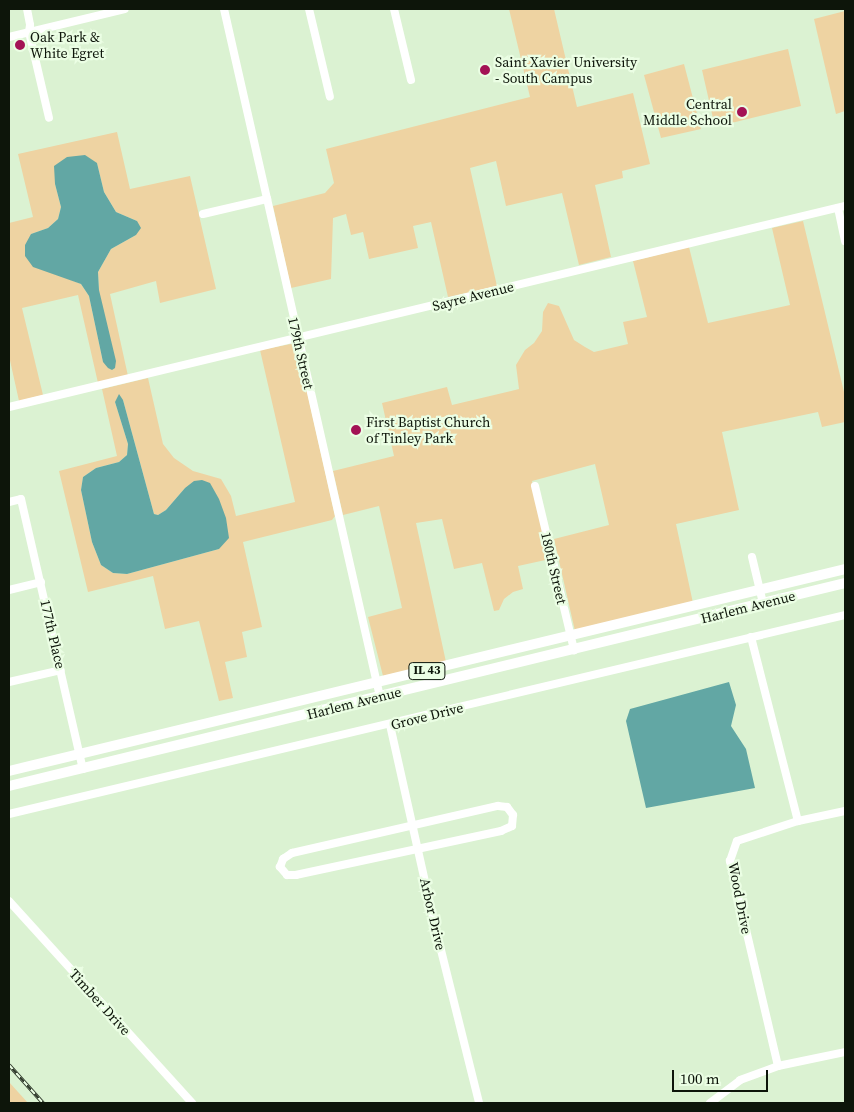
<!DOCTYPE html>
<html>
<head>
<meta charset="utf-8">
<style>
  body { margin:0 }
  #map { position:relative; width:854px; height:1112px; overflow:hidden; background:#dbf2d2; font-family:"Source Serif 4",serif }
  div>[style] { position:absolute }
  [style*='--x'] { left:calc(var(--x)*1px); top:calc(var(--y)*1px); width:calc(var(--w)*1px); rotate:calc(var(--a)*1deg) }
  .green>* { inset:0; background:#eed3a2 }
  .water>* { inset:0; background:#62a7a4 }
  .minor>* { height:8px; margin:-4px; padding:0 4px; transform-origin:4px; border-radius:4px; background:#fff }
  .major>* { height:10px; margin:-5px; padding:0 5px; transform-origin:5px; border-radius:5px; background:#fff }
  .rail>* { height:4px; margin-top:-2px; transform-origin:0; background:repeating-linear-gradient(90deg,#ebfee4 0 5.5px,#323c2e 0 11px); box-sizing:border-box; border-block:1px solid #323c2e }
  .dots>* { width:14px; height:14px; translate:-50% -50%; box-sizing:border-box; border:2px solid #ebfee4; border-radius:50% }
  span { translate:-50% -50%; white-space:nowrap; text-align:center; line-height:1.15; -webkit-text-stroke:4.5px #ebfee4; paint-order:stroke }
  .shield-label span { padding:1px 4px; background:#ebfee4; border:1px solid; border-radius:4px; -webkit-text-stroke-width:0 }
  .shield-label { font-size:12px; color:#0d150a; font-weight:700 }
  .poi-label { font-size:14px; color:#0d150a }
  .left { translate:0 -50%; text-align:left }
  .right { translate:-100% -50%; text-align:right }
  .street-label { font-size:14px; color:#0d150a }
  .frame { position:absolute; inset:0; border:10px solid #0d150a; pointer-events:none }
  .scale { position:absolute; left:672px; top:1070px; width:96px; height:22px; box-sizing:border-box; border:2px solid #0d150a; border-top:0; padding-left:6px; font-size:15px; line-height:18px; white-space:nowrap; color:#0d150a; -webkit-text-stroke:4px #ebfee4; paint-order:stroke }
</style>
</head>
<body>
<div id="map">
  <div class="green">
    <i style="clip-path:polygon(509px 9px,554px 9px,577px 107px,633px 93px,650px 164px,622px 171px,623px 178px,595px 185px,611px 257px,579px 265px,562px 193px,506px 206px,496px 161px,470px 168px,497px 286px,448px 297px,431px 222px,413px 226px,418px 248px,369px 259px,363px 232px,351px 235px,346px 214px,333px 218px,331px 279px,291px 288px,273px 206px,325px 193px,334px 183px,326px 149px,530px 97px)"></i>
    <i style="clip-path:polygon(845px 11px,845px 111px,836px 114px,814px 19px)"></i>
    <i style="clip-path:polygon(788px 49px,801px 106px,715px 127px,702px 70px)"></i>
    <i style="clip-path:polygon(684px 64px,701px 129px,661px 138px,644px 75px)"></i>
    <i style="clip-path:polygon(evenodd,117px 132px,130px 189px,190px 176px,216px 289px,160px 303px,156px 281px,110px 294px,128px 376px,98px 383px,78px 295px,22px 308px,43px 395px,19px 401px,9px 356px,9px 223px,33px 217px,18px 154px,117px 132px,97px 163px,104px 192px,116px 212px,137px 221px,136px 235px,111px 249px,98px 272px,103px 362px,89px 296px,81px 284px,64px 277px,31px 234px,48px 228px,58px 219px,61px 207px,55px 184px,97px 163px)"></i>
    <i style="clip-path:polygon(803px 221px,845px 396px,845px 422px,822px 427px,818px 412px,722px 432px,739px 510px,676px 524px,693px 603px,575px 631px,554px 539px,609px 525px,595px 464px,532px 481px,550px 559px,518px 566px,523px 589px,513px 592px,504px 599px,499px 610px,494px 611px,482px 563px,454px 569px,442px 519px,416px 523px,446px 662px,383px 676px,368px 617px,402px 608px,379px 506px,343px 515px,333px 471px,394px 456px,382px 403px,447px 387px,452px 405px,519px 389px,516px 365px,525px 350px,534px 343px,542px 331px,543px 312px,548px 303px,559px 306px,574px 340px,585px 347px,594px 352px,628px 344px,623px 322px,647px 317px,633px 261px,689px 247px,708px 323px,790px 305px,772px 228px)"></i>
    <i style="clip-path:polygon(evenodd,296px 343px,335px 516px,332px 520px,243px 542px,262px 627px,242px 632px,247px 657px,225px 662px,233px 698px,219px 701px,199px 621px,165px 629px,153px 576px,88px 592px,59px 471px,117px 456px,102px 389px,148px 378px,163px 444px,174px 458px,193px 471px,221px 479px,231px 496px,236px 516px,295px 502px,260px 350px,296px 343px,123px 400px,154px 514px,158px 515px,166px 510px,185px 488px,219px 549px,127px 574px,113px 573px,101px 565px,92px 542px,81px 490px,83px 477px,96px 468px,119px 462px,127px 455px,128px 444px,115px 402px,123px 400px)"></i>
    <i style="clip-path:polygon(9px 1082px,28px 1103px,9px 1103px)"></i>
  </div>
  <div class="water">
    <i style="clip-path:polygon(85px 155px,97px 163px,104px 192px,116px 212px,137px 221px,141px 228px,136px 235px,111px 249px,98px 272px,99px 290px,116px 361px,115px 368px,112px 370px,108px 368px,103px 362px,89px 296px,81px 284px,33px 267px,25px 256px,25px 245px,31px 234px,48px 228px,58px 219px,61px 207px,55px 184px,54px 166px,67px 157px)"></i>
    <i style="clip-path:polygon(119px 394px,123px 400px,154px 514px,158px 515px,166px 510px,185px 488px,194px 481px,202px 480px,210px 483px,219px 499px,226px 518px,229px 538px,219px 549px,127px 574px,113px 573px,101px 565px,92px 542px,81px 490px,83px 477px,96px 468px,119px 462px,127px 455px,128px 444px,115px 402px)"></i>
    <i style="clip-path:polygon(729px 682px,736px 705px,731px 726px,746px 749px,755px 788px,646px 808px,626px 721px,630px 709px)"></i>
  </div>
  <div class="minor">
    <i style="--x:27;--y:9;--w:16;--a:79"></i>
    <i style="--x:30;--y:25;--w:7;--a:98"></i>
    <i style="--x:29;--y:32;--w:88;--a:76.9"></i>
    <i style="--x:224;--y:9;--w:705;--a:77.22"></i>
    <i style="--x:309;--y:9;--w:90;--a:76.6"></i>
    <i style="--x:394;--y:9;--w:73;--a:76.5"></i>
    <i style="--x:9;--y:37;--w:119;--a:-13.6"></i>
    <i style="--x:838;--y:208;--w:34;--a:78"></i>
    <i style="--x:203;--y:214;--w:66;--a:-13.2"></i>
    <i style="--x:9;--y:407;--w:860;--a:-13.52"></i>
    <i style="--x:535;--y:486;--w:169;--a:76.6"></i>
    <i style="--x:9;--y:502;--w:12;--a:-14"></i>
    <i style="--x:21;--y:499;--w:277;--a:77.1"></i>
    <i style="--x:752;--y:557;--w:47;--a:76.6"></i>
    <i style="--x:9;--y:590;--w:33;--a:-14"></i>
    <i style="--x:751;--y:637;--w:190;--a:75.7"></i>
    <i style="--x:9;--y:682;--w:53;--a:-13"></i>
    <i style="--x:390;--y:725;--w:206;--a:77.4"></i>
    <i style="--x:435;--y:926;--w:182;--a:76"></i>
    <i style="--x:498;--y:806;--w:9;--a:6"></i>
    <i style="--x:507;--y:807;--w:10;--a:53"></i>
    <i style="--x:513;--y:815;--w:11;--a:95"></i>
    <i style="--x:512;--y:826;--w:12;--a:156"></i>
    <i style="--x:501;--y:831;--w:210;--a:167.9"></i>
    <i style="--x:296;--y:875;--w:9;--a:180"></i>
    <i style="--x:287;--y:875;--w:11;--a:-131"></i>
    <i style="--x:280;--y:867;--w:9;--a:-69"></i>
    <i style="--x:283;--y:859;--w:11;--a:-34"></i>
    <i style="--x:292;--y:853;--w:211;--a:-12.9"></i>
    <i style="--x:9;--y:814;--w:859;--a:-13.39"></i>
    <i style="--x:9;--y:901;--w:273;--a:47.8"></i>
    <i style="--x:778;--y:1066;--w:211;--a:-103.2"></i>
    <i style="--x:730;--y:861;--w:21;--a:-71"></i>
    <i style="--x:737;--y:841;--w:64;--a:-18.2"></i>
    <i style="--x:798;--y:821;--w:48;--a:-12"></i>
    <i style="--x:710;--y:1103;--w:38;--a:-37"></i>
    <i style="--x:740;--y:1080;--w:40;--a:-20.2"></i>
    <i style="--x:778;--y:1066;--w:68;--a:-11.8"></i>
  </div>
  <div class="major">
    <i style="--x:9;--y:771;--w:860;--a:-13.58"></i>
    <i style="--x:9;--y:786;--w:860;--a:-13.65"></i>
  </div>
  <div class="rail">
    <i style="--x:9;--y:1065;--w:51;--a:48.2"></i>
  </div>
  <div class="dots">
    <i style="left:20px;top:45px;background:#a31255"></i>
    <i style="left:485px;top:70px;background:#a31255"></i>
    <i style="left:742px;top:112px;background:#a31255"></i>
    <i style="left:356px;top:430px;background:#a31255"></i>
  </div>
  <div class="shield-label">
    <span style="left:427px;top:671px">IL 43</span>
  </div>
  <div class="poi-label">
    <span class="left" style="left:30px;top:45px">Oak Park &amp;<br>White Egret</span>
    <span class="left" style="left:495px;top:70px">Saint Xavier University<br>- South Campus</span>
    <span class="right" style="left:732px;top:112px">Central<br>Middle School</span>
    <span class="left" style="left:366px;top:430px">First Baptist Church<br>of Tinley Park</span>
  </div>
  <div class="street-label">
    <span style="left:473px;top:296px;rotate:-14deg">Sayre Avenue</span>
    <span style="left:301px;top:353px;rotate:77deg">179th Street</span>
    <span style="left:554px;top:568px;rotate:77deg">180th Street</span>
    <span style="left:748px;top:607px;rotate:-14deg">Harlem Avenue</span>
    <span style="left:53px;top:634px;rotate:77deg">177th Place</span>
    <span style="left:354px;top:703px;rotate:-14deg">Harlem Avenue</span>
    <span style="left:427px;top:716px;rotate:-14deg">Grove Drive</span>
    <span style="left:740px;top:898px;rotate:79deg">Wood Drive</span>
    <span style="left:433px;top:914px;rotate:77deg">Arbor Drive</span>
    <span style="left:100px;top:1002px;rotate:48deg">Timber Drive</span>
  </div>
  <div class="frame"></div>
  <div class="scale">100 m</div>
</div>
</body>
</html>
